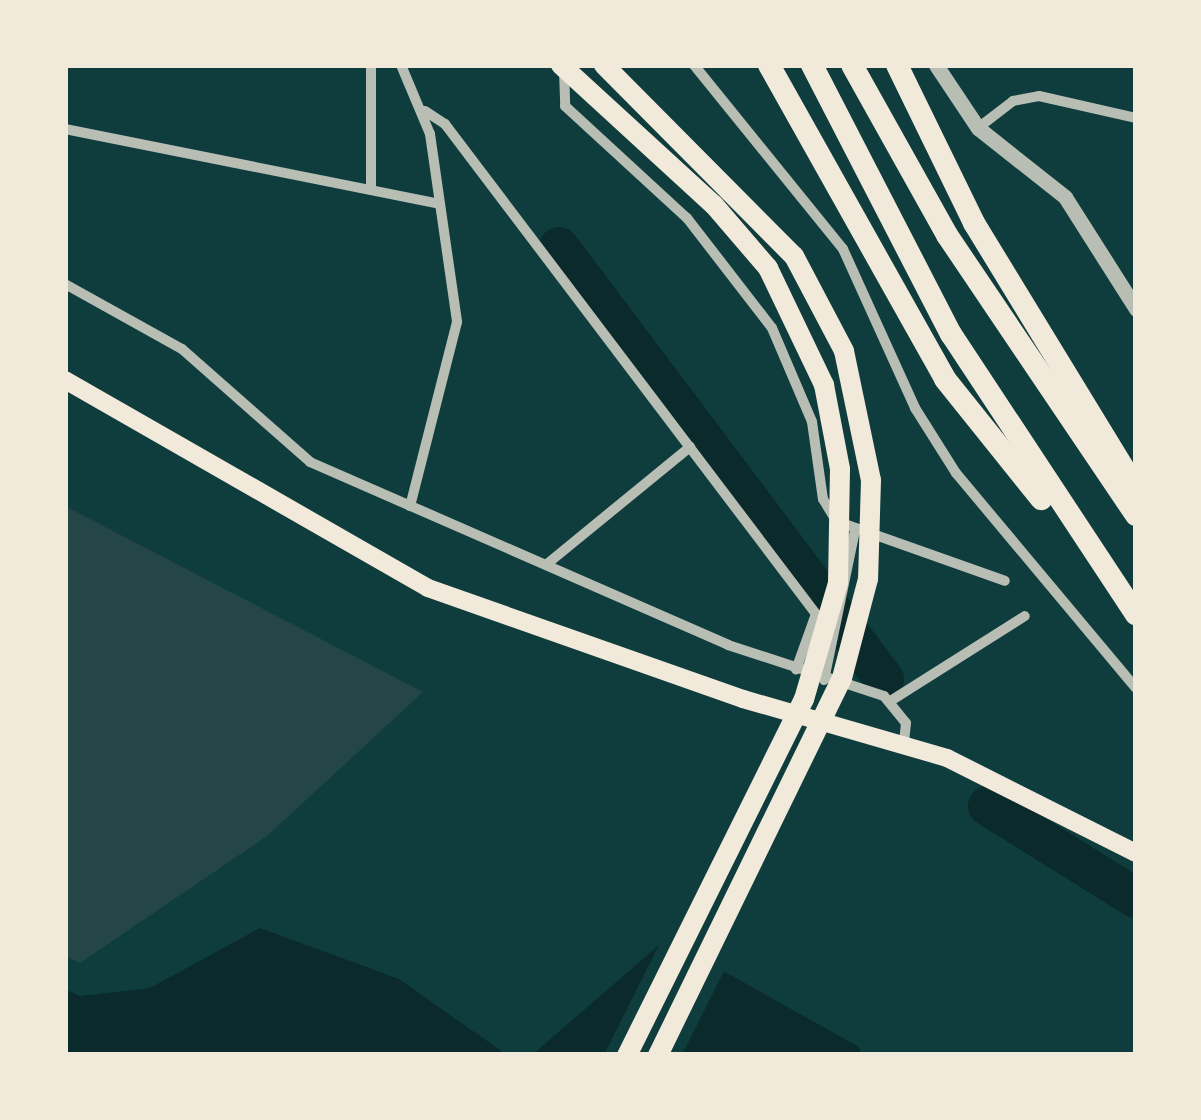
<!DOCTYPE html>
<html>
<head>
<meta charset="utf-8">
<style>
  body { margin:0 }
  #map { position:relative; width:1201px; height:1120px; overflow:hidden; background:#0f3d3e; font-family:"Varela Round",sans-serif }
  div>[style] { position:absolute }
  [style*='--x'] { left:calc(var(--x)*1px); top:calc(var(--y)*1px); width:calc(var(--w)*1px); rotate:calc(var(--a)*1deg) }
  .green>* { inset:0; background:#244646 }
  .water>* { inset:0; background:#0a2a2b }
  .pier>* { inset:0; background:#0f3d3e }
  .river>* { height:40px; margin:-20px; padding:0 20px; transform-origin:20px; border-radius:20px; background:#0a2a2b }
  .minor>* { height:10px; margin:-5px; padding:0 5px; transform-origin:5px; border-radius:5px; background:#b8beb3 }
  .tertiary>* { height:15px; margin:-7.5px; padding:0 7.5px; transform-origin:7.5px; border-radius:7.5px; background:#b8beb3 }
  .secondary>* { height:18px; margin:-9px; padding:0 9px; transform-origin:9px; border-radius:9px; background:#f1e9da }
  .primary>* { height:20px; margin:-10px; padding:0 10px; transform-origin:10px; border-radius:10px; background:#f1e9da }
  .trunk>* { height:22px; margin:-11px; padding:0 11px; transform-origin:11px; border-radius:11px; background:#f1e9da }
  span { translate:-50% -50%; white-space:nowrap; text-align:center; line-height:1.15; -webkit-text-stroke:9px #f1e9da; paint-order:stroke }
  .frame { position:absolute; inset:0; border:68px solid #f1e9da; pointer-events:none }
</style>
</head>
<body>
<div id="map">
  <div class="green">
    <i style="clip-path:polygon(65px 506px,423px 692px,267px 836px,80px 963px,65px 956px)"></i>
  </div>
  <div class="water">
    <i style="clip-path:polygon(260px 928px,399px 979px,507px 1055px,65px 1055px,65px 989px,80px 996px,150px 988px)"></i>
    <i style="clip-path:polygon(666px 939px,859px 1047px,861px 1055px,532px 1055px)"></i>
  </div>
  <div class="pier">
    <i style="clip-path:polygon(664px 935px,726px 967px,682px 1055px,604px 1055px)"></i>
  </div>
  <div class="river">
    <i style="--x:559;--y:247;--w:541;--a:53.05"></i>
    <i style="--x:988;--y:806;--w:174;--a:31.9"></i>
  </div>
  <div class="minor">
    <i style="--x:401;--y:65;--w:75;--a:67.2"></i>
    <i style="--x:430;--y:134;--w:190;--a:81.8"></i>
    <i style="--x:457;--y:322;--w:190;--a:104.3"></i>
    <i style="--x:694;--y:65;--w:237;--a:51"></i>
    <i style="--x:843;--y:249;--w:175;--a:65.6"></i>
    <i style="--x:915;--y:408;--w:77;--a:57.8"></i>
    <i style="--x:956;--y:473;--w:280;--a:50.1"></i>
    <i style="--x:564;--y:70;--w:36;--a:88"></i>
    <i style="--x:565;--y:106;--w:166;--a:42.6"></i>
    <i style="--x:687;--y:218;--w:139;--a:52.3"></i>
    <i style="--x:772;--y:328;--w:102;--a:66.9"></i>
    <i style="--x:812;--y:422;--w:78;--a:81.9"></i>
    <i style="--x:823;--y:499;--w:26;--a:59"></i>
    <i style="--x:836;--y:521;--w:179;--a:19.5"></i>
    <i style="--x:425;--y:111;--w:24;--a:33"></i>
    <i style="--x:445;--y:124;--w:615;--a:52.87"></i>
    <i style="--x:816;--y:614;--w:59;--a:109.7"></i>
    <i style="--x:978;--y:128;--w:44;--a:-37.6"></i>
    <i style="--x:1013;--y:101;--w:26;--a:-11"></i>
    <i style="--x:1039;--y:96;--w:99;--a:12.8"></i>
    <i style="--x:65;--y:129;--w:382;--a:11.3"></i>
    <i style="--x:371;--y:189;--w:124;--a:-90"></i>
    <i style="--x:65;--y:284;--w:134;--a:29.1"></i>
    <i style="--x:182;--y:349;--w:171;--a:41.4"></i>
    <i style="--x:310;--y:462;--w:456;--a:23.6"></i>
    <i style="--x:728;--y:645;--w:164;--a:18.1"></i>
    <i style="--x:884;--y:696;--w:35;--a:51"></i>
    <i style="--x:906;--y:723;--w:20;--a:96"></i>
    <i style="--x:547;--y:564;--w:185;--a:-39.3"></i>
    <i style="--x:824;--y:680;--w:153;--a:-78.3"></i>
    <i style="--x:892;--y:700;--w:157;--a:-32.3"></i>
  </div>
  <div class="tertiary">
    <i style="--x:936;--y:65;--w:76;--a:56.3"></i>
    <i style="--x:978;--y:128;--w:111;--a:38.4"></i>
    <i style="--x:1065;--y:197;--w:133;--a:57.6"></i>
  </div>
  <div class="secondary">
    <i style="--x:65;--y:380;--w:418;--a:29.8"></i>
    <i style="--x:428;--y:588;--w:334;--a:19.4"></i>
    <i style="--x:743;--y:699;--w:212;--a:16.1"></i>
    <i style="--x:947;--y:758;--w:212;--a:26.7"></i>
  </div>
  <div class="primary">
    <i style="--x:561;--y:65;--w:207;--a:42.5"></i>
    <i style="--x:714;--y:205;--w:83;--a:49.4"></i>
    <i style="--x:768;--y:268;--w:130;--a:64.4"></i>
    <i style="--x:824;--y:385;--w:86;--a:79.2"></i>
    <i style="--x:840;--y:469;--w:114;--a:91"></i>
    <i style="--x:838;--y:583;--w:121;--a:106.3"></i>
    <i style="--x:804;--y:699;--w:398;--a:116.4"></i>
    <i style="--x:604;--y:65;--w:269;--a:45.2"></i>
    <i style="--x:794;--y:256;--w:107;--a:62.2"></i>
    <i style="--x:844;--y:351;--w:132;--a:78.2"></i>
    <i style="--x:871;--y:480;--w:99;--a:91.7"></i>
    <i style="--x:868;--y:579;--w:102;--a:104.7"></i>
    <i style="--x:842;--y:678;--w:420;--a:116"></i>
  </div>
  <div class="trunk">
    <i style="--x:769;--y:65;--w:360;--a:60.7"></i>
    <i style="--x:945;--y:379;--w:154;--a:51.3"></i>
    <i style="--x:812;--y:65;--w:303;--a:62.7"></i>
    <i style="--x:951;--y:334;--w:336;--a:56.6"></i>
    <i style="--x:852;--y:65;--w:195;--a:60.8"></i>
    <i style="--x:947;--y:235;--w:338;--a:56"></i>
    <i style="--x:897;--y:65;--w:176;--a:64"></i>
    <i style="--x:974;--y:223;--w:311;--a:58.6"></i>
  </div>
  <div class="frame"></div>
</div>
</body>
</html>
